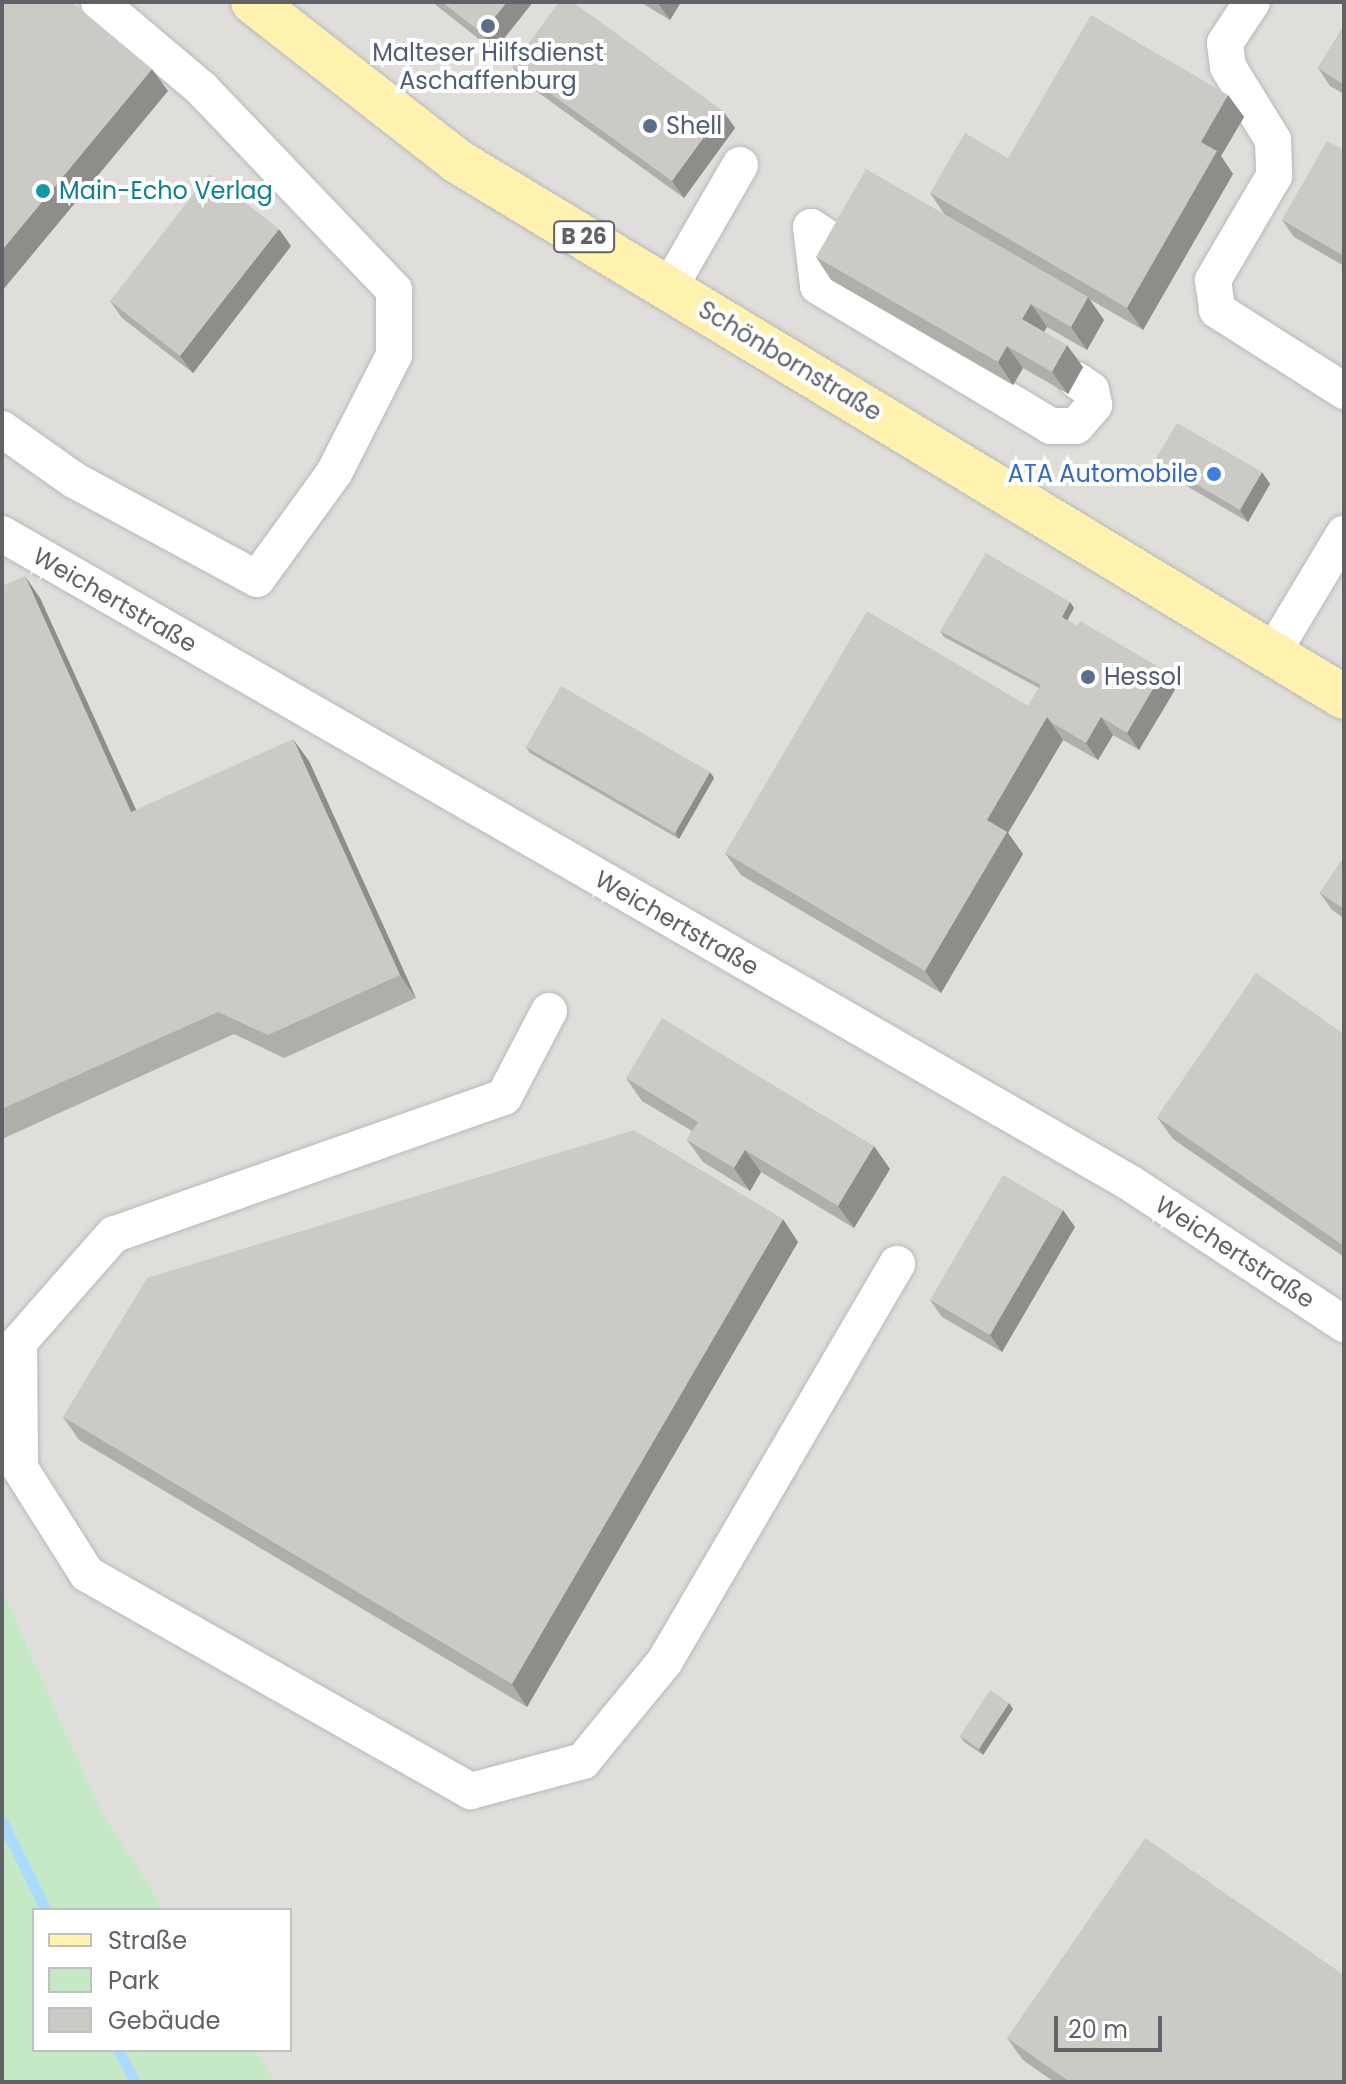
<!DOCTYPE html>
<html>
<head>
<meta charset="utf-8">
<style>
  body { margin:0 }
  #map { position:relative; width:1346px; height:2084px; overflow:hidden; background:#f1efe8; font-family:Poppins,sans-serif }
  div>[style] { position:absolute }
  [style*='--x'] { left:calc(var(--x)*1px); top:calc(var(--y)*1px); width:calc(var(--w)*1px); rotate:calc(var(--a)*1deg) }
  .industrial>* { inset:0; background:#e0deda }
  .green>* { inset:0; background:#c5e8c5 }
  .stream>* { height:11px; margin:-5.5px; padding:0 5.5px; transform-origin:5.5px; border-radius:5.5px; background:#aadaff }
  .roads { filter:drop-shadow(0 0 2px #b5b8bc) drop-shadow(0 0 2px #b5b8bc) }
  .minor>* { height:36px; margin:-18px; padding:0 18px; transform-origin:18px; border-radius:18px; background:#fff }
  .major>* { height:44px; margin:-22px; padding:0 22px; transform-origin:22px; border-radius:22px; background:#fff2af }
  .wall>* { inset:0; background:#afaea9 }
  .shaded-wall>* { inset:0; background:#8f8d8a }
  .building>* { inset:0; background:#cccac5 }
  .dots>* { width:22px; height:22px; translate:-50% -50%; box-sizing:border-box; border:4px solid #fff; border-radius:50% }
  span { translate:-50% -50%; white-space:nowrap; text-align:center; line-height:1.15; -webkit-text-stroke:8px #fff; paint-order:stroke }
  .shield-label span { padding:2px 6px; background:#fff; border:2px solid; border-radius:6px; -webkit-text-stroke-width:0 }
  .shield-label { font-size:22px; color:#5f6368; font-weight:700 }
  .service-label { font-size:24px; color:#4e5e75 }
  .left { translate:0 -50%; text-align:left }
  .culture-label { font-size:24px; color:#0d838f }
  .street-label { font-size:24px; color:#5f6368 }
  .shop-label { font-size:24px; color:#366cbe }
  .right { translate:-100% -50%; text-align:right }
  .frame { position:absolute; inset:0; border:4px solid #5f6368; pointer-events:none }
  .legend { position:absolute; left:32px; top:1908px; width:260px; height:144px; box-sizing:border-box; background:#fff; border:2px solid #bfc1c3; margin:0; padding:10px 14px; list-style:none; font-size:24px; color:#5f6368 }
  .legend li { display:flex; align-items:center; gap:16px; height:40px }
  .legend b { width:40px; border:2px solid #bfc1c3 }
  .scale { position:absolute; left:1054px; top:2016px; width:108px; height:36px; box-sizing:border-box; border:4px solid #5f6368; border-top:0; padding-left:10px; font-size:24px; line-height:28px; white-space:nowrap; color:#5f6368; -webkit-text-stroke:6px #fff; paint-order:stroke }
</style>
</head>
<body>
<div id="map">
  <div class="industrial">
    <i style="clip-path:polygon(2px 2px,1344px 2px,1344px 2082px,276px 2082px,255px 2050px,290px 2050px,290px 1910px,165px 1910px,101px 1811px,2px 1589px)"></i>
  </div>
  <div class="green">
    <i style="clip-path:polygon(2px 1589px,101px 1811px,165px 1910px,34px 1910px,34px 2050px,255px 2050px,276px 2082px,2px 2082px)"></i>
  </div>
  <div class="stream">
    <i style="--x:2;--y:1821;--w:99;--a:63.7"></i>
    <i style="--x:118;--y:2050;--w:36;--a:62"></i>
  </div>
  <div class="roads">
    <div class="minor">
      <i style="--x:1252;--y:2;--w:49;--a:123.4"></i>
      <i style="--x:1225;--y:43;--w:24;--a:83"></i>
      <i style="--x:1228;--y:67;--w:86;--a:58.3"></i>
      <i style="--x:1273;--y:140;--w:36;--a:88"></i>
      <i style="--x:1274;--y:176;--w:121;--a:120.4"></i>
      <i style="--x:1213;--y:280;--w:30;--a:82"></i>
      <i style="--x:1217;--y:310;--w:151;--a:32.5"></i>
      <i style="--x:848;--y:251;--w:44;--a:-147"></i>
      <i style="--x:811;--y:227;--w:59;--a:83.2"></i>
      <i style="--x:818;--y:286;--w:272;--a:31"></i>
      <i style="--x:1051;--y:426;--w:25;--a:0"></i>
      <i style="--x:1076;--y:426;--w:28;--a:-49"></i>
      <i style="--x:1094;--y:405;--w:15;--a:-101"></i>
      <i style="--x:1091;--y:390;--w:18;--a:-146"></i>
      <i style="--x:669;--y:288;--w:142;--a:-60"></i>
      <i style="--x:2;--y:429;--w:88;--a:35.3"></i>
      <i style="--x:74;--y:480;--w:208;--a:28.4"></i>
      <i style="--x:257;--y:579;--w:131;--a:-54"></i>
      <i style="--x:334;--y:473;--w:132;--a:-63"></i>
      <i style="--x:394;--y:355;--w:65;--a:-90"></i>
      <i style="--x:394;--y:290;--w:278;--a:-133.7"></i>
      <i style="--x:202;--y:89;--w:135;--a:-139.8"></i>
      <i style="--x:2;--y:534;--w:1301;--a:29.91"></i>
      <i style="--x:1130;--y:1183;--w:256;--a:33.4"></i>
      <i style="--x:1273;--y:652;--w:138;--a:-59"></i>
      <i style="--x:549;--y:1011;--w:97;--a:117.6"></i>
      <i style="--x:504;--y:1097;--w:413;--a:160.6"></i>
      <i style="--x:114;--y:1234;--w:144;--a:131.3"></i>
      <i style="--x:19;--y:1342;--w:126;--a:89.5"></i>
      <i style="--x:20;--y:1468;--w:125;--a:57.7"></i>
      <i style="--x:87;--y:1574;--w:441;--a:29.5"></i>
      <i style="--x:471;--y:1791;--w:116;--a:-15"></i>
      <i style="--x:583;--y:1761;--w:129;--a:-50.6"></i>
      <i style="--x:665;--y:1661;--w:460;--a:-59.7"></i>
    </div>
    <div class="major">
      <i style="--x:253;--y:2;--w:259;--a:37.9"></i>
      <i style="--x:457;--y:161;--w:1036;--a:31.14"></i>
    </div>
  </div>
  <div class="wall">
    <i style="clip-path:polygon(432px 2px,533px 2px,494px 51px)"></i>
    <i style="clip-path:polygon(640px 2px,681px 2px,670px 20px)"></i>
    <i style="clip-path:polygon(1344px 26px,1344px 94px,1330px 86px,1318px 68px)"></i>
    <i style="clip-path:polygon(512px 66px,723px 111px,735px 128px,684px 198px,525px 83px)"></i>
    <i style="clip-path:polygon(1228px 95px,1244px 117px,1221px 156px,1233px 174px,1143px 330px,1089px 299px,1104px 320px,1087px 350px,1047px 327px,1044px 332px,1083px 367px,1068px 394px,1023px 368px,1013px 385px,831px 280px,816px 257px,945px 215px,930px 193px,1008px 158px)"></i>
    <i style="clip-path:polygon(1344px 150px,1344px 266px,1294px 237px,1282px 220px)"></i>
    <i style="clip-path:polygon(291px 246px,193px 373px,122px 318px,110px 301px)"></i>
    <i style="clip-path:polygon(1155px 460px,1270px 484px,1248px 522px,1163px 472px)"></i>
    <i style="clip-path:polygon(2px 586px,40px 598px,136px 810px,309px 761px,416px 998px,284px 1058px,234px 1034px,2px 1139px)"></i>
    <i style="clip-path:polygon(1070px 602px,1074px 608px,1067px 620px,1176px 688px,1139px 750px,1113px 735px,1098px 760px,1063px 740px,1008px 833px,1023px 854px,941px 993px,741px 875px,725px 853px,1028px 706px,1039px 688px,944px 637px,940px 631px)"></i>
    <i style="clip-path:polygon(526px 747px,710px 772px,714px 778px,679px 839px,530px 753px)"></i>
    <i style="clip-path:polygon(1344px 857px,1344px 918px,1332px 910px,1320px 893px)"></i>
    <i style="clip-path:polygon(1344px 1034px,1344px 1257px,1173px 1139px,1157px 1117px)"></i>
    <i style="clip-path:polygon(626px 1078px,890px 1169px,854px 1228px,761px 1172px,750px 1191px,703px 1162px,687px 1140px,692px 1131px,642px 1101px)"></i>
    <i style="clip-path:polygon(1075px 1227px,1002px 1352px,942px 1317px,930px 1300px)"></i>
    <i style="clip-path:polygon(798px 1242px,527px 1707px,79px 1440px,63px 1417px)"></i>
    <i style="clip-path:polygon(1013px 1709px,983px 1755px,964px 1742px,960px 1736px)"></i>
    <i style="clip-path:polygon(1007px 2038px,1344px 2082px,1054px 2082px,1023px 2060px)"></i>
  </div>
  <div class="shaded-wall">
    <i style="clip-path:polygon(507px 2px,533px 2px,494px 51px,482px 33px)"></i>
    <i style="clip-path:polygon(658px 2px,681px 2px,670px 20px,658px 3px)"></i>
    <i style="clip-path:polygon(152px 69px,168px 91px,2px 291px,2px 250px)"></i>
    <i style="clip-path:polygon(1228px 95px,1244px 117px,1221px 156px,1233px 174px,1143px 330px,1127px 308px,1201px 142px)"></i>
    <i style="clip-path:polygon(723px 111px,735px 128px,684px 198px,672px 181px)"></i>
    <i style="clip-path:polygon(279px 229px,291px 246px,193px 373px,180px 356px)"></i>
    <i style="clip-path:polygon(1088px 297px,1104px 320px,1087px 350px,1071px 327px)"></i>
    <i style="clip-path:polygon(1031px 304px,1047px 327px,1038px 342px,1022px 319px)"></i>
    <i style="clip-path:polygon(1067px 345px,1083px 367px,1068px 394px,1052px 372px)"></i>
    <i style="clip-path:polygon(1007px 346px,1023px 368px,1013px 385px,998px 362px)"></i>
    <i style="clip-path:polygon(1262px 472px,1270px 484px,1248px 522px,1240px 510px)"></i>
    <i style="clip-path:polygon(25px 576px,40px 598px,147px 834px,131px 812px)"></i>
    <i style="clip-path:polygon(1070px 602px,1074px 608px,1066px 623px,1062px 617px)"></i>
    <i style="clip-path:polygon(1164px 670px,1176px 688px,1139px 750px,1127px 733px)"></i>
    <i style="clip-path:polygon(1047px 717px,1063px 740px,1008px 833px,1023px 854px,941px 993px,925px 971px,987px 820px)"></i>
    <i style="clip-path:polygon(1101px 717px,1113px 735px,1098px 760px,1086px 743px)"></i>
    <i style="clip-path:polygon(293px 739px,309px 761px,416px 998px,400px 975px)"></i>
    <i style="clip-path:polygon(710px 772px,714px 778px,679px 839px,675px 833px)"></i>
    <i style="clip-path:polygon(874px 1146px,890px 1169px,854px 1228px,838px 1206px)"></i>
    <i style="clip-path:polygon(745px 1150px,761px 1172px,750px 1191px,734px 1168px)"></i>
    <i style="clip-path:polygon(1063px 1210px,1075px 1227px,1002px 1352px,990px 1335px)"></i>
    <i style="clip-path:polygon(783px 1219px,798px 1242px,527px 1707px,512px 1684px)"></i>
    <i style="clip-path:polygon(1009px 1703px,1013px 1709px,983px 1755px,979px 1749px)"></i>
  </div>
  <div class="building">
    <i style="clip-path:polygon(2px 2px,72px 2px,152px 69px,2px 250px)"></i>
    <i style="clip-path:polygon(442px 2px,507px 2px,482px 33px)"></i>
    <i style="clip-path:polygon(559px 2px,573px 2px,723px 111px,672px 181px,512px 66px)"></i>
    <i style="clip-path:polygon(1091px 15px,1228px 95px,1201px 142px,1217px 151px,1127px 308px,930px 193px,965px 133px,1008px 158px)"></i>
    <i style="clip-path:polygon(1344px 26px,1344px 85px,1318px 68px)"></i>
    <i style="clip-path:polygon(1327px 141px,1344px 150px,1344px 256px,1282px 220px)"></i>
    <i style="clip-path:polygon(866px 169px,1088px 297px,1071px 327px,1031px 304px,1022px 319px,1067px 345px,1052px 372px,1007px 346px,998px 362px,816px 257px)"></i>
    <i style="clip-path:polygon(209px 174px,279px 229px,180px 356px,110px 301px)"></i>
    <i style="clip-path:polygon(1177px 423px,1262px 472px,1240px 510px,1155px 460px)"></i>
    <i style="clip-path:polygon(986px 553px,1070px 602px,1062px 617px,1077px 626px,1041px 685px,940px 631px)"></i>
    <i style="clip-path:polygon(25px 576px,131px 812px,293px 739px,400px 975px,268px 1035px,218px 1012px,2px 1109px,2px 586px)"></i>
    <i style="clip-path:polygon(867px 611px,1047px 717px,987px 820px,1007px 832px,925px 971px,725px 853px)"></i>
    <i style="clip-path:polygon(1080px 621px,1164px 670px,1127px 733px,1101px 717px,1086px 743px,1051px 722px,1047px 717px,1028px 706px)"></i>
    <i style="clip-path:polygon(561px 686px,710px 772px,675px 833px,526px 747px)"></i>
    <i style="clip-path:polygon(1344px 857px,1344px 909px,1320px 893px)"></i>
    <i style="clip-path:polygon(1256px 973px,1344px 1034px,1344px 1246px,1157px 1117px)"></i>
    <i style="clip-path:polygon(662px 1018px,874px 1146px,838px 1206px,745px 1150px,734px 1168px,687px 1140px,698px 1122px,626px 1078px)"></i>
    <i style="clip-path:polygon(634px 1130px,783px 1219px,512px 1684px,63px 1417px,147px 1278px)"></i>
    <i style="clip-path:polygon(1003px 1175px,1063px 1210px,990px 1335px,930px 1300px)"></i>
    <i style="clip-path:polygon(990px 1690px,1009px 1703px,979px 1749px,960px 1736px)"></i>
    <i style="clip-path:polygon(1145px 1838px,1344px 1975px,1344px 2082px,1070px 2082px,1007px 2038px)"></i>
  </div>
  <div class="dots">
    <i style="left:488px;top:26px;background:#5c6f8a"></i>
    <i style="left:650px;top:126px;background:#5c6f8a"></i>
    <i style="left:43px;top:191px;background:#0f9aa8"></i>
    <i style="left:1214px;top:474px;background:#3f7fe0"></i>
    <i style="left:1088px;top:677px;background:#5c6f8a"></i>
  </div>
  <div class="shield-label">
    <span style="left:584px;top:237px">B 26</span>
  </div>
  <div class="service-label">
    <span style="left:488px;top:67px">Malteser Hilfsdienst<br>Aschaffenburg</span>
    <span class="left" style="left:666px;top:126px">Shell</span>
    <span class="left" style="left:1104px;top:677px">Hessol</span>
  </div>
  <div class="culture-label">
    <span class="left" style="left:59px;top:191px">Main-Echo Verlag</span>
  </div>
  <div class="street-label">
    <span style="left:790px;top:361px;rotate:31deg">Schönbornstraße</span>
    <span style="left:115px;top:600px;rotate:30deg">Weichertstraße</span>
    <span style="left:677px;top:923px;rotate:30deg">Weichertstraße</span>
    <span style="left:1235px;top:1252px;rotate:33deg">Weichertstraße</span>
  </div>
  <div class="shop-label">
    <span class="right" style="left:1198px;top:474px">ATA Automobile</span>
  </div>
  <div class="frame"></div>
  <ul class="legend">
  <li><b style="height:10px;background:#fff2af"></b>Straße</li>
  <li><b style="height:22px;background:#c5e8c5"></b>Park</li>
  <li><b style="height:22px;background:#cccac5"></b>Gebäude</li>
  </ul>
  <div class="scale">20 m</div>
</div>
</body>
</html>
